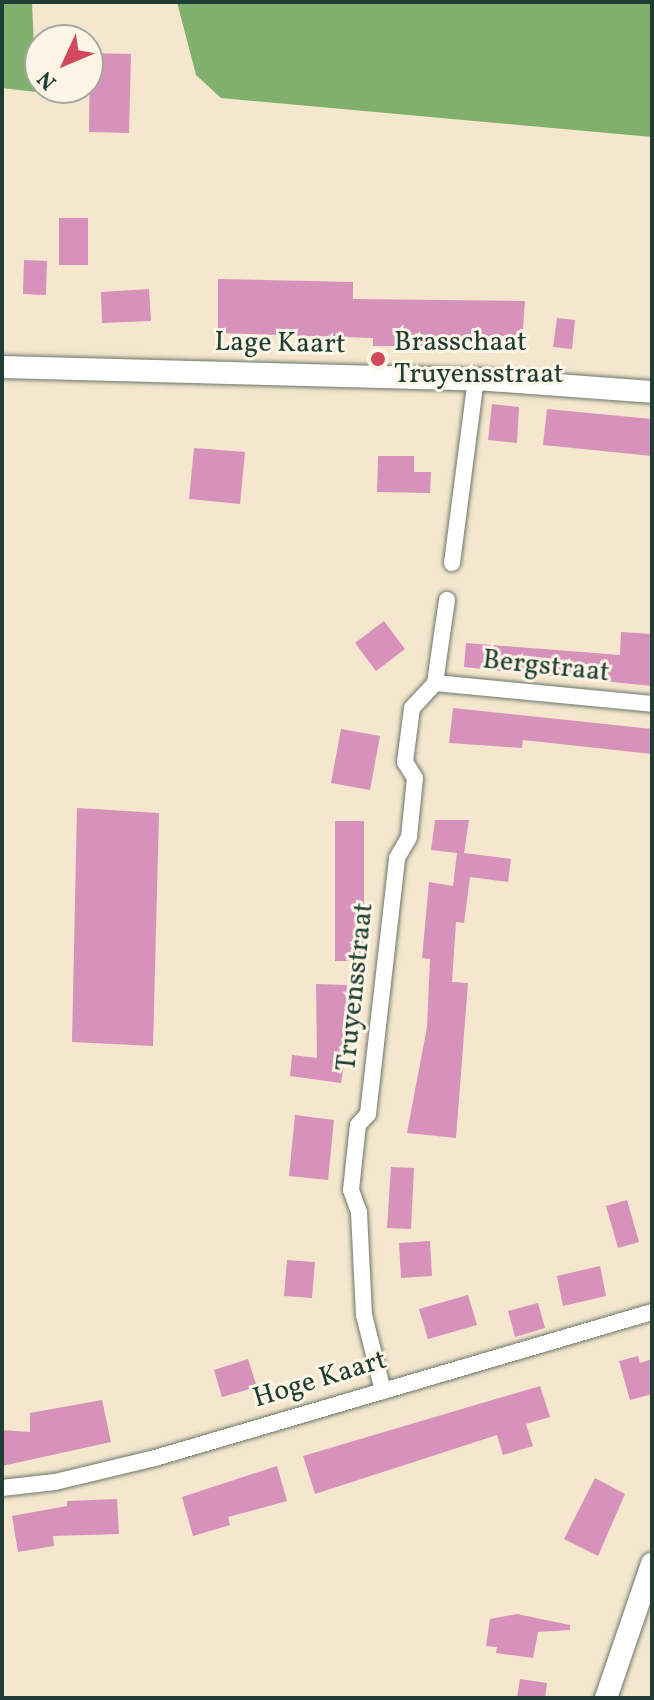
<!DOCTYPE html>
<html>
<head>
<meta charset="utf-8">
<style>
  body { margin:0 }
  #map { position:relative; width:654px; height:1700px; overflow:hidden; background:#f5e7ce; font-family:Vollkorn,serif }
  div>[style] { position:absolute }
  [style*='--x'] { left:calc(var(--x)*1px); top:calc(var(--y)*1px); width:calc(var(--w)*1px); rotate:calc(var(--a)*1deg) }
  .forest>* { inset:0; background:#80b16c }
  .building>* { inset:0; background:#d692bb }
  .roads { filter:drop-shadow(0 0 2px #6a786a) drop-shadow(0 0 2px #6a786a) }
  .street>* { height:16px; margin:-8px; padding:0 8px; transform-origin:8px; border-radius:8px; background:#fff }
  .secondary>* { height:22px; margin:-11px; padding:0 11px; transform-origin:11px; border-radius:11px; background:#fff }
  .dots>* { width:22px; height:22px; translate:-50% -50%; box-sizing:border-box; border:4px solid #fcf5e5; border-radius:50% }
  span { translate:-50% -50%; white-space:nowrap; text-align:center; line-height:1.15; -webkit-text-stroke:6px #fcf5e5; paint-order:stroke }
  .poi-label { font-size:28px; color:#1f3d34 }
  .left { translate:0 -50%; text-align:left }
  .street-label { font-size:28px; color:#1f3d34 }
  .frame { position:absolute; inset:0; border:4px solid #1f3d34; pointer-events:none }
  .north { position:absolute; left:24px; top:24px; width:80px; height:80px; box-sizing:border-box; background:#fcf5e5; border:2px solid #a4ab9e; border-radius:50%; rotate:226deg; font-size:22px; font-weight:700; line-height:32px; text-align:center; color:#1f3d34 }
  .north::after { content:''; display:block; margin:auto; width:28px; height:36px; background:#d1495b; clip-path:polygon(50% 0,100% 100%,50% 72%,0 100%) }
</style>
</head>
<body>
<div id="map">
  <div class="forest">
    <i style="clip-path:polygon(2px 2px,32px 2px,36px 92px,2px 88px)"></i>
    <i style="clip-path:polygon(177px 2px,652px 2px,652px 137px,221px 98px,196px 75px)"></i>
  </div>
  <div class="building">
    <i style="clip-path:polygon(90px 53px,131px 54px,129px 133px,89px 132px)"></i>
    <i style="clip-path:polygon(59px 218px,88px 218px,88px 265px,59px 265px)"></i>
    <i style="clip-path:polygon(24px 260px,47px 261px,46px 295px,23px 294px)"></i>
    <i style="clip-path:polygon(218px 279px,353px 282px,353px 299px,525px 301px,522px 344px,448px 340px,448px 346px,373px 346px,373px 338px,218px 333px)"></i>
    <i style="clip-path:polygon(149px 289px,151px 321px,102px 323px,101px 292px)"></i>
    <i style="clip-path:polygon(557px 318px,575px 320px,572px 349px,553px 347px)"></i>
    <i style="clip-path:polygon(492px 404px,519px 407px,517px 443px,488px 440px)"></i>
    <i style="clip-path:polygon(547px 409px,652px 419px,652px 456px,543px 445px)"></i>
    <i style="clip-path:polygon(194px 448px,245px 452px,240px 504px,189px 499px)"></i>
    <i style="clip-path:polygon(378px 456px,414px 456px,414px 472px,431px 472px,430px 493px,377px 492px)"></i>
    <i style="clip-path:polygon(384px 621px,405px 649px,376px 671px,355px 643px)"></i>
    <i style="clip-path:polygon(621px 632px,652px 634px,652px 686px,464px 667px,466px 643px,620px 655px)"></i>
    <i style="clip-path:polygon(453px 708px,652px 729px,652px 754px,523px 740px,522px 748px,449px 743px)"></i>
    <i style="clip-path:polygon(341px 729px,380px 736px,370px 790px,331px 783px)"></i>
    <i style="clip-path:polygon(77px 808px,159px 813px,153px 1046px,72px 1042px)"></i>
    <i style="clip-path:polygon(435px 820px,469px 820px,464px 853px,511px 859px,508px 882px,470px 877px,464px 923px,456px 922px,452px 982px,468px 983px,456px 1138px,407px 1133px,427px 1027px,430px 959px,422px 958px,429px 882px,453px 886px,457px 853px,431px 850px)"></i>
    <i style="clip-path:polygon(335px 821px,364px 821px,364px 961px,335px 961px)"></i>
    <i style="clip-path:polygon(316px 984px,347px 985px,349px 1035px,341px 1083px,290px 1076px,292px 1055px,317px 1058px)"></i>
    <i style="clip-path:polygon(295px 1115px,334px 1120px,328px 1180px,289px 1176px)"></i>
    <i style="clip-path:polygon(391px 1167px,414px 1168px,411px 1229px,387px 1228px)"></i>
    <i style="clip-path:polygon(627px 1200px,639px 1242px,618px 1248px,606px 1206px)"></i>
    <i style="clip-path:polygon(430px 1241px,432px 1276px,401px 1278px,399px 1243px)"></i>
    <i style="clip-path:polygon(287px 1260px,315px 1262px,312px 1298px,284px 1296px)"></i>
    <i style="clip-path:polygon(600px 1266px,606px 1296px,563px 1306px,557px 1276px)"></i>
    <i style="clip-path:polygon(468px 1295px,477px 1325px,428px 1339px,419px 1309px)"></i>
    <i style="clip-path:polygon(538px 1303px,545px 1328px,515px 1337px,508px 1311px)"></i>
    <i style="clip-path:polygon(638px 1356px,640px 1363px,652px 1359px,652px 1394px,630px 1400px,619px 1361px)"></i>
    <i style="clip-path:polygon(248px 1359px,257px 1387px,222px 1397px,214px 1370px)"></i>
    <i style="clip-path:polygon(540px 1386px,550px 1417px,526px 1424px,533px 1446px,503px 1455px,497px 1435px,315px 1494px,303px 1456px)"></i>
    <i style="clip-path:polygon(102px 1400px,111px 1442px,2px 1466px,2px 1430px,30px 1432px,30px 1413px)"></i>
    <i style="clip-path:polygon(277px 1466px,287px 1501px,228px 1517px,230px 1525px,193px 1536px,182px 1497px)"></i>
    <i style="clip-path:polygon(595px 1478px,625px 1494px,598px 1556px,564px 1539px)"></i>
    <i style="clip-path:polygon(117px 1499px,119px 1534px,53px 1536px,54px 1546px,18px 1552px,12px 1516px,67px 1506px,67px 1501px)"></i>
    <i style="clip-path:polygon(517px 1614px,570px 1625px,570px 1630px,538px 1632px,533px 1658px,496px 1653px,497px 1647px,486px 1646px,490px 1619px)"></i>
    <i style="clip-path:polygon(520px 1679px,547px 1683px,545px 1698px,517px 1698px)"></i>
  </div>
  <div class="roads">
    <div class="street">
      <i style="--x:452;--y:563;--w:186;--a:-82.6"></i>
      <i style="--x:435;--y:683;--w:218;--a:5.5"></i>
      <i style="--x:382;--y:1387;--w:74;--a:-104"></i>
      <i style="--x:364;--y:1315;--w:103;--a:-92.8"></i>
      <i style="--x:359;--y:1212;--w:23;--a:-110"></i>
      <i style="--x:351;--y:1190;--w:65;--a:-83.9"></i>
      <i style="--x:358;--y:1125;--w:15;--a:-48"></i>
      <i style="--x:368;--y:1114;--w:258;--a:-83.5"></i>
      <i style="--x:397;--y:858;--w:24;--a:-60"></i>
      <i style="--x:409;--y:837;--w:59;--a:-84.2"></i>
      <i style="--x:415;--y:778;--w:19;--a:-122"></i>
      <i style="--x:405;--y:762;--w:54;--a:-82.6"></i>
      <i style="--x:412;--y:708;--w:34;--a:-47"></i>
      <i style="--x:435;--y:683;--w:84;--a:-81.8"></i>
      <i style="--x:2;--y:1488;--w:53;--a:-6.5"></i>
      <i style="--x:55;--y:1482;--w:103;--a:-13.5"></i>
      <i style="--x:155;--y:1458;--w:518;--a:-16.37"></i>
    </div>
    <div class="secondary">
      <i style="--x:2;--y:367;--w:474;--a:1.5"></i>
      <i style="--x:476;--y:379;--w:176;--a:4.2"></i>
      <i style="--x:606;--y:1698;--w:142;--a:-71.1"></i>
    </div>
  </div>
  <div class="dots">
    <i style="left:378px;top:359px;background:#d1495b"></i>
  </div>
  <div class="poi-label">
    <span class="left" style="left:394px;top:359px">Brasschaat<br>Truyensstraat</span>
  </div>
  <div class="street-label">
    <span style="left:280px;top:344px;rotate:1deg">Lage Kaart</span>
    <span style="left:546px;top:667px;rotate:6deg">Bergstraat</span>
    <span style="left:356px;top:987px;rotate:-84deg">Truyensstraat</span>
    <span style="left:320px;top:1380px;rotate:-17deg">Hoge Kaart</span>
  </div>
  <div class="frame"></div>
  <div class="north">N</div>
</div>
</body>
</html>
